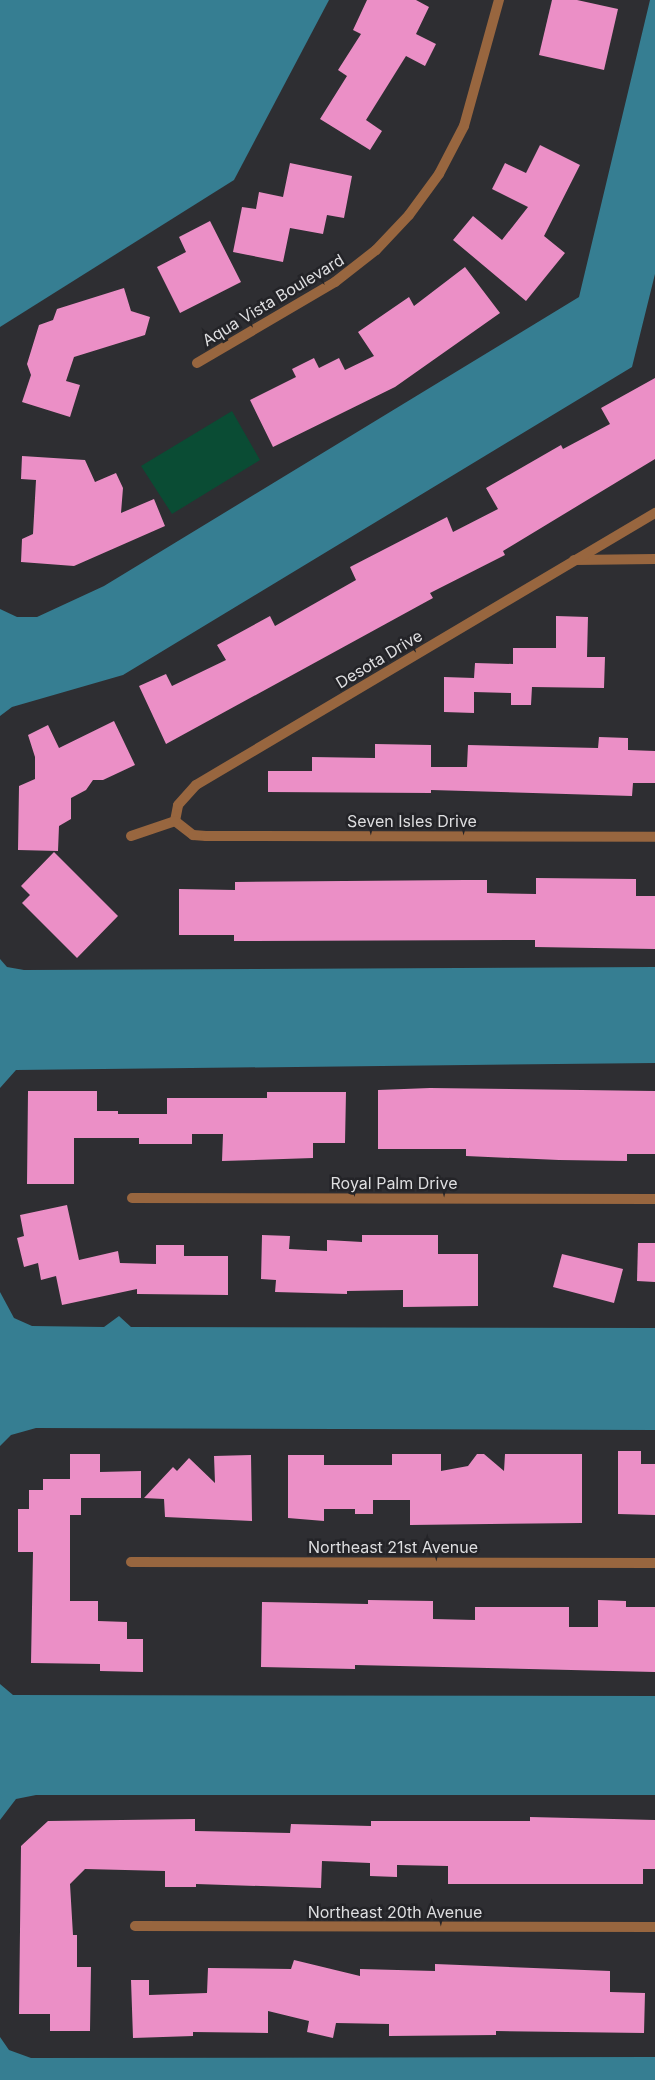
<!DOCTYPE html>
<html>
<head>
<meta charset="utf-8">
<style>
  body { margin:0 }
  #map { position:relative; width:655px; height:2080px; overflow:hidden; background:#2e2e32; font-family:Inter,sans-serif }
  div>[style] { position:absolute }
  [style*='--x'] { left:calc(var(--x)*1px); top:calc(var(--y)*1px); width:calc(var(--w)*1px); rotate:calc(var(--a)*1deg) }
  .green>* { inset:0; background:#0a4c34 }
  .water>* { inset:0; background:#367e92 }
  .building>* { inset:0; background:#eb8fc6 }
  .street>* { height:10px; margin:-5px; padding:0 5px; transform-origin:5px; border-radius:5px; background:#98663f }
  span { translate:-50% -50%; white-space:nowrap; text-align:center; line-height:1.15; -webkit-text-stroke:5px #242428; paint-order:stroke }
  .street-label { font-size:16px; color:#dedee0 }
</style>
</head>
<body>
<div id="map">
  <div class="green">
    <i style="clip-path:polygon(232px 411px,260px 460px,172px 514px,141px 466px)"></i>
  </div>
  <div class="water">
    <i style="clip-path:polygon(0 0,329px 0,234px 180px,0 327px)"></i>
    <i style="clip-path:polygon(650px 0,655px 0,655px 274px,632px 367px,123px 675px,12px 707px,0 716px,0 609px,17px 617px,37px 617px,104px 586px,579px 297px)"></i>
    <i style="clip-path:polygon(0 959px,7px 967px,24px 970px,655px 967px,655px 1063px,16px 1070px,0 1088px)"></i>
    <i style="clip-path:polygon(0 1292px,14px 1318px,32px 1326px,104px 1327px,119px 1316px,131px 1327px,655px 1328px,655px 1430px,36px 1428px,11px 1435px,0 1446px)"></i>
    <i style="clip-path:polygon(0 1684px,13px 1695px,655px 1696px,655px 1795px,36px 1795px,16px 1799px,0 1820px)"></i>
    <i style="clip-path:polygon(0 2037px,9px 2050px,31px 2058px,655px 2057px,655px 2080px,0 2080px)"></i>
  </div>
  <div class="building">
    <i style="clip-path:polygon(367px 0,416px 0,429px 7px,416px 34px,436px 44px,425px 66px,406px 56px,366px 120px,382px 131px,370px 150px,320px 119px,347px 76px,338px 70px,361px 34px,353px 30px)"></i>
    <i style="clip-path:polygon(552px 0,577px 0,618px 9px,604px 70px,539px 55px)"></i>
    <i style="clip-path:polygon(540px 145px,580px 165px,544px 236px,565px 253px,526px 301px,453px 240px,473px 216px,502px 240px,528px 207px,492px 189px,505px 163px,526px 173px)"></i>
    <i style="clip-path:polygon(290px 163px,352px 176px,344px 218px,327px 215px,323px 234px,290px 228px,283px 262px,233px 252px,242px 207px,256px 209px,259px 192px,283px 197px)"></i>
    <i style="clip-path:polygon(210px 221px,241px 282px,180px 313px,157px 267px,186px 252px,179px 237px)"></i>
    <i style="clip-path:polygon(465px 267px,500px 313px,395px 387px,273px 447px,250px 400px,296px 377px,292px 369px,314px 358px,319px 368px,339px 358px,345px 370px,374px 356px,358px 332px,409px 297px,414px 306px)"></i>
    <i style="clip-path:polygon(124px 288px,131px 311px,150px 317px,145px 335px,74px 357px,66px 381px,80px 385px,70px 417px,22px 402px,31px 375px,27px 364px,39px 325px,53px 320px,57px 309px)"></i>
    <i style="clip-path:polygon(655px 378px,655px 459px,503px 551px,505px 555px,430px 593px,433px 598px,166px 744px,139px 686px,166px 674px,172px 686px,226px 660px,217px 645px,270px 616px,275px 626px,356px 580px,350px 567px,447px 517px,453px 532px,498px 509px,486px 488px,561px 445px,563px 449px,610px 424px,601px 408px)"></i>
    <i style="clip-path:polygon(22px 456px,85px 460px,95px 482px,116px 473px,123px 488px,121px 513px,154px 499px,165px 526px,74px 566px,21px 562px,22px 539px,33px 534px,36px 480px,21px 479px)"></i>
    <i style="clip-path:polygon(556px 616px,588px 617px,587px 657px,605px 657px,604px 688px,532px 687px,531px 705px,511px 705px,511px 693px,474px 692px,474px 713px,444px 712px,444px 677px,474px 678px,475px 663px,513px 664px,513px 648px,556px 648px)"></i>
    <i style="clip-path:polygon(114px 721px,135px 765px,103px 780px,93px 780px,86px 790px,71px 798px,71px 819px,59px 826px,58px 851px,18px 850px,19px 786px,35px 779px,35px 757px,28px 735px,48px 725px,59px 748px)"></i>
    <i style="clip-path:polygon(599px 737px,628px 738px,628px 750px,655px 751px,655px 783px,633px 783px,632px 796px,431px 790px,431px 793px,268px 792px,268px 771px,312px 771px,312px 757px,375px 758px,375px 744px,431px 745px,431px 767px,467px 767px,468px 745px,598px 748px)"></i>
    <i style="clip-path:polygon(54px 852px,118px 916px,77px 958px,22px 903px,30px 895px,21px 886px)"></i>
    <i style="clip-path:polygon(536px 878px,636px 879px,636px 896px,655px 896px,655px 949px,535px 947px,535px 940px,234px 941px,234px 935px,179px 935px,179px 889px,235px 890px,235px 882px,465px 880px,487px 880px,487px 893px,536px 894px)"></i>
    <i style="clip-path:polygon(430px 1088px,655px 1091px,655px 1154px,627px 1154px,627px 1161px,559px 1160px,466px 1156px,466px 1149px,378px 1149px,378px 1090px)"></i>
    <i style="clip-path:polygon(28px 1091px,97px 1091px,97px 1111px,118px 1111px,118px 1114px,167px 1114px,167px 1098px,267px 1098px,267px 1092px,346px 1092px,345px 1143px,313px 1143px,313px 1158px,222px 1161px,223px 1134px,192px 1134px,192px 1144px,139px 1144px,139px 1138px,74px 1138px,74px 1184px,27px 1184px)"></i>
    <i style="clip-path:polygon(67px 1205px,79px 1260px,118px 1251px,120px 1263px,156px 1264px,156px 1245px,184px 1245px,184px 1256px,228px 1256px,228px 1295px,137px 1294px,137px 1289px,62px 1305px,56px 1276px,41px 1280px,38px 1263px,24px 1267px,17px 1238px,24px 1236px,20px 1215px)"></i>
    <i style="clip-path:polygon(262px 1235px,290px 1236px,289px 1249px,327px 1251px,327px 1240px,362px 1242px,362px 1235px,438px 1235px,438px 1254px,478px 1254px,478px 1306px,403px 1307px,403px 1290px,347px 1291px,347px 1294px,275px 1292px,276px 1280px,261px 1279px)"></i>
    <i style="clip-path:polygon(638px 1243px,655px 1243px,655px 1282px,637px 1281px)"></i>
    <i style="clip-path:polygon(562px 1254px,623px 1269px,614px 1303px,553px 1287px)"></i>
    <i style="clip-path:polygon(618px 1451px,641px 1451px,641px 1464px,655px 1464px,655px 1515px,618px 1514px)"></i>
    <i style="clip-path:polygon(70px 1454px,100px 1454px,100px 1472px,141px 1471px,141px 1498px,81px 1498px,81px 1515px,70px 1515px,70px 1601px,98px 1601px,98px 1621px,127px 1622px,127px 1639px,143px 1639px,143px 1672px,100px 1671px,100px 1664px,31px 1663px,33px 1552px,18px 1552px,18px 1509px,29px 1509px,29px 1490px,43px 1490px,43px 1479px,70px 1479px)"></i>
    <i style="clip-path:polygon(392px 1454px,441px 1454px,441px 1471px,468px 1466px,477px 1454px,484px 1454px,504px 1471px,505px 1454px,582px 1454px,582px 1523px,410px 1525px,410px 1500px,373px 1500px,373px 1514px,355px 1514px,355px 1509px,324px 1509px,324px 1521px,288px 1518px,288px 1455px,324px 1455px,324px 1465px,392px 1465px)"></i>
    <i style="clip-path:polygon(251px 1455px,252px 1521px,165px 1517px,164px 1499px,144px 1498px,173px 1467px,177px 1471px,189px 1458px,215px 1483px,214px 1456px)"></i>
    <i style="clip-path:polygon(368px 1600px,433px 1601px,433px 1619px,475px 1620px,475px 1607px,569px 1607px,569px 1627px,598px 1627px,598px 1600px,626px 1601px,626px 1607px,655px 1607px,655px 1672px,355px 1665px,355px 1669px,261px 1667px,262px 1602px,368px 1604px)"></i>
    <i style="clip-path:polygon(530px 1817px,655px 1820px,655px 1869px,643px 1869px,643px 1884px,448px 1884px,448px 1866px,397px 1865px,397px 1877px,370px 1876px,370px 1863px,322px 1861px,321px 1888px,196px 1884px,196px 1887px,165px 1887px,165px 1871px,85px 1869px,70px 1884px,73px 1935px,77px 1935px,77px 1967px,91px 1967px,90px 2031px,50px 2031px,50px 2014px,19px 2014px,21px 1846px,48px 1821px,195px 1819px,195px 1831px,290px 1833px,291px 1824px,371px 1826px,371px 1821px,530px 1821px)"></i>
    <i style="clip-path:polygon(294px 1960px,360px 1976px,360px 1969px,435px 1971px,435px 1964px,610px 1971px,610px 1992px,645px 1993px,644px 2033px,496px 2031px,496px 2035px,389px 2036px,389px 2024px,336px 2023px,333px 2038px,307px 2032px,309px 2021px,268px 2011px,268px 2033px,193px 2032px,193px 2036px,133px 2038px,131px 1980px,149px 1980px,149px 1995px,207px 1993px,208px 1968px,291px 1969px)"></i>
  </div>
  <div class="street">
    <i style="--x:197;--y:363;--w:160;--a:-30.4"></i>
    <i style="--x:335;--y:282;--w:52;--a:-38"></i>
    <i style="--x:376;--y:250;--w:48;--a:-46.7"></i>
    <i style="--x:409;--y:215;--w:51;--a:-53.8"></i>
    <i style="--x:439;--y:174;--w:54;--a:-62.5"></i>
    <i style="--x:464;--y:126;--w:131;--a:-74.5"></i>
    <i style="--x:574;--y:560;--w:81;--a:-0.7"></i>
    <i style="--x:175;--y:821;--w:16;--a:-79"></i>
    <i style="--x:178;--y:805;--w:27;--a:-48"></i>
    <i style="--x:196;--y:785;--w:534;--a:-30.65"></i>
    <i style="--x:175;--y:821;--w:23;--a:38"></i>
    <i style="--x:193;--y:835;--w:13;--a:4"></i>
    <i style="--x:206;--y:836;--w:449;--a:0.1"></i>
    <i style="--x:131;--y:836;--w:46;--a:-18.8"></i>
    <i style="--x:132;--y:1198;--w:523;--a:0.11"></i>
    <i style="--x:131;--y:1562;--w:524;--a:0.11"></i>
    <i style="--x:135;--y:1926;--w:520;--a:0.11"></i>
  </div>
  <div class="street-label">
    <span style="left:273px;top:300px;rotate:-31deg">Aqua Vista Boulevard</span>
    <span style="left:379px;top:659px;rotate:-31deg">Desota Drive</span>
    <span style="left:412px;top:821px">Seven Isles Drive</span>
    <span style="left:394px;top:1183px">Royal Palm Drive</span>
    <span style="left:393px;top:1547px">Northeast 21st Avenue</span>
    <span style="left:395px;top:1912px">Northeast 20th Avenue</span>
  </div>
</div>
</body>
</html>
